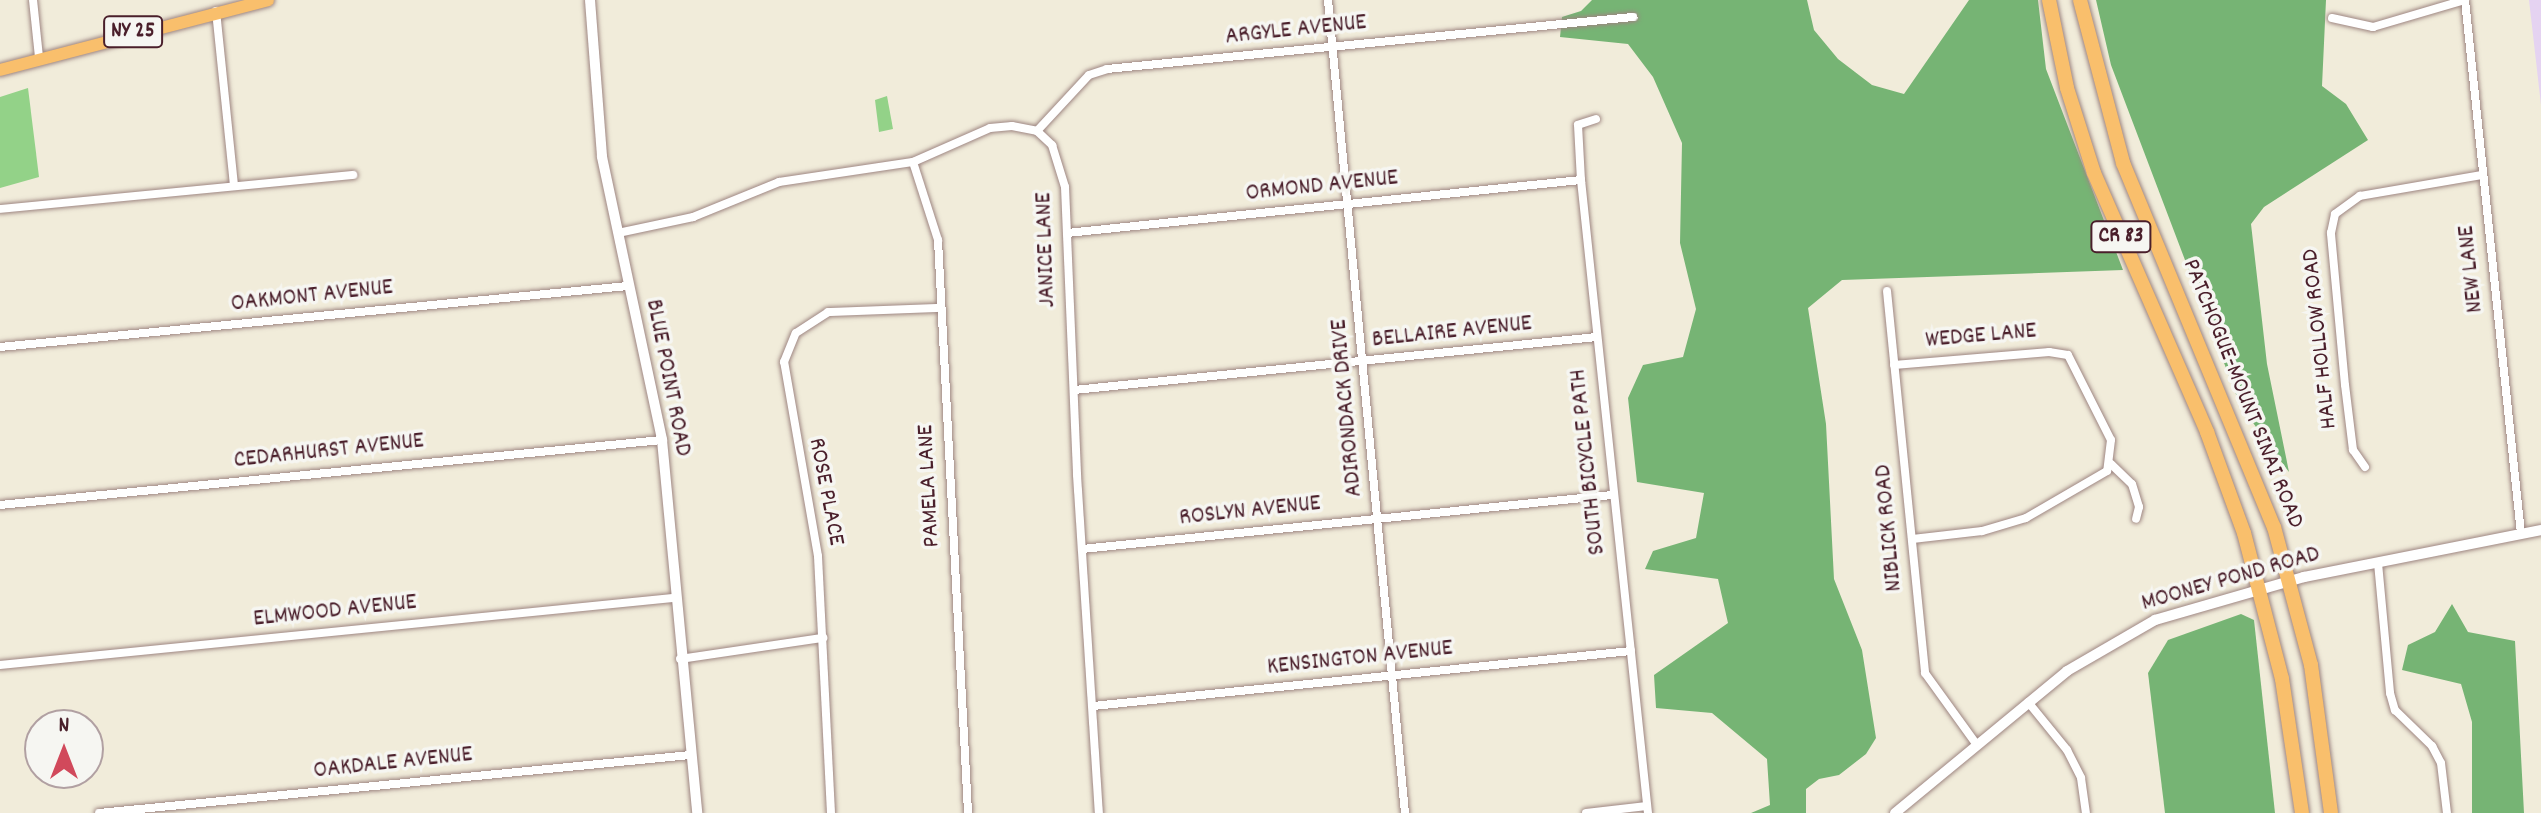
<!DOCTYPE html>
<html>
<head>
<meta charset="utf-8">
<style>
  body { margin:0 }
  #map { position:relative; width:2541px; height:813px; overflow:hidden; background:#f1ecda; font-family:Dekko,sans-serif }
  div>[style] { position:absolute }
  [style*='--x'] { left:calc(var(--x)*1px); top:calc(var(--y)*1px); width:calc(var(--w)*1px); rotate:calc(var(--a)*1deg) }
  .built>* { inset:0; background:#e5d3f1 }
  .green>* { inset:0; background:#93d288 }
  .forest>* { inset:0; background:#76b474 }
  .roads { filter:drop-shadow(0 0 2px #9e8682) drop-shadow(0 0 2px #9e8682) }
  .minor>* { height:8px; margin:-4px; padding:0 4px; transform-origin:4px; border-radius:4px; background:#fff }
  .tertiary>* { height:10px; margin:-5px; padding:0 5px; transform-origin:5px; border-radius:5px; background:#fff }
  .primary>* { height:12px; margin:-6px; padding:0 6px; transform-origin:6px; border-radius:6px; background:#f9bf6c }
  .trunk>* { height:14px; margin:-7px; padding:0 7px; transform-origin:7px; border-radius:7px; background:#f9bf6c }
  span { translate:-50% -50%; white-space:nowrap; text-align:center; line-height:1.15; -webkit-text-stroke:7px #f6f6f2; paint-order:stroke }
  .shield-label span { padding:2px 6px; background:#f6f6f2; border:2px solid; border-radius:6px; -webkit-text-stroke-width:0 }
  .shield-label { font-size:22px; color:#4a1f2b; font-weight:700 }
  .street-label { font-size:24px; color:#4a1f2b }
  .north { position:absolute; left:24px; top:709px; width:80px; height:80px; box-sizing:border-box; background:#f6f6f2; border:2px solid #b1a0a2; border-radius:50%; rotate:0deg; font-size:22px; font-weight:700; line-height:32px; text-align:center; color:#4a1f2b }
  .north::after { content:''; display:block; margin:auto; width:28px; height:36px; background:#d1495b; clip-path:polygon(50% 0,100% 100%,50% 72%,0 100%) }
</style>
</head>
<body>
<div id="map">
  <div class="built">
    <i style="clip-path:polygon(2529px 0,2541px 0,2541px 105px)"></i>
  </div>
  <div class="green">
    <i style="clip-path:polygon(28px 88px,39px 177px,0 188px,0 97px)"></i>
    <i style="clip-path:polygon(887px 96px,893px 129px,879px 132px,875px 100px)"></i>
  </div>
  <div class="forest">
    <i style="clip-path:polygon(1592px 0,1807px 0,1814px 30px,1838px 59px,1872px 85px,1904px 94px,1969px 0,2038px 0,2046px 69px,2123px 270px,1842px 280px,1808px 308px,1826px 424px,1834px 579px,1862px 650px,1876px 738px,1866px 754px,1839px 775px,1819px 779px,1806px 789px,1806px 813px,1751px 813px,1770px 805px,1767px 759px,1712px 713px,1656px 708px,1654px 675px,1728px 623px,1718px 579px,1645px 569px,1653px 551px,1696px 538px,1704px 493px,1637px 482px,1628px 398px,1643px 365px,1683px 357px,1696px 309px,1680px 243px,1682px 143px,1653px 77px,1628px 44px,1560px 37px,1562px 17px,1581px 11px)"></i>
    <i style="clip-path:polygon(2096px 0,2326px 0,2322px 86px,2346px 104px,2368px 140px,2264px 207px,2251px 224px,2267px 364px,2289px 472px,2240px 405px,2111px 65px)"></i>
    <i style="clip-path:polygon(2452px 604px,2468px 632px,2515px 641px,2524px 813px,2472px 813px,2472px 722px,2461px 684px,2402px 670px,2408px 645px,2435px 632px)"></i>
    <i style="clip-path:polygon(2241px 614px,2254px 620px,2275px 813px,2165px 813px,2148px 673px,2168px 640px)"></i>
  </div>
  <div class="roads">
    <div class="minor">
      <i style="--x:33;--y:0;--w:57;--a:84"></i>
      <i style="--x:1328;--y:0;--w:817;--a:84.59"></i>
      <i style="--x:2465;--y:0;--w:537;--a:84.01"></i>
      <i style="--x:216;--y:11;--w:175;--a:84.1"></i>
      <i style="--x:2332;--y:18;--w:42;--a:12.4"></i>
      <i style="--x:2373;--y:27;--w:96;--a:-16.4"></i>
      <i style="--x:1596;--y:119;--w:19;--a:162"></i>
      <i style="--x:1578;--y:125;--w:55;--a:86.9"></i>
      <i style="--x:1581;--y:180;--w:637;--a:83.96"></i>
      <i style="--x:1037;--y:131;--w:76;--a:-47.1"></i>
      <i style="--x:1089;--y:75;--w:19;--a:-18"></i>
      <i style="--x:1107;--y:69;--w:529;--a:-5.65"></i>
      <i style="--x:913;--y:162;--w:82;--a:72.2"></i>
      <i style="--x:938;--y:240;--w:574;--a:87"></i>
      <i style="--x:0;--y:209;--w:355;--a:-5.5"></i>
      <i style="--x:618;--y:233;--w:77;--a:-12"></i>
      <i style="--x:693;--y:217;--w:93;--a:-22.1"></i>
      <i style="--x:779;--y:182;--w:135;--a:-8.5"></i>
      <i style="--x:913;--y:162;--w:84;--a:-23.8"></i>
      <i style="--x:990;--y:128;--w:22;--a:-5"></i>
      <i style="--x:1012;--y:126;--w:25;--a:11"></i>
      <i style="--x:1037;--y:131;--w:21;--a:43"></i>
      <i style="--x:1052;--y:145;--w:44;--a:72.8"></i>
      <i style="--x:1065;--y:187;--w:288;--a:87.6"></i>
      <i style="--x:1077;--y:475;--w:339;--a:86.3"></i>
      <i style="--x:1067;--y:233;--w:517;--a:-5.89"></i>
      <i style="--x:1887;--y:291;--w:384;--a:84.3"></i>
      <i style="--x:1925;--y:673;--w:89;--a:54.2"></i>
      <i style="--x:0;--y:347;--w:631;--a:-5.55"></i>
      <i style="--x:1894;--y:365;--w:156;--a:-4.8"></i>
      <i style="--x:2049;--y:352;--w:19;--a:9"></i>
      <i style="--x:2068;--y:355;--w:95;--a:63.2"></i>
      <i style="--x:2111;--y:440;--w:31;--a:97"></i>
      <i style="--x:2107;--y:471;--w:94;--a:149.9"></i>
      <i style="--x:2026;--y:518;--w:46;--a:163.5"></i>
      <i style="--x:1982;--y:531;--w:70;--a:173.5"></i>
      <i style="--x:1074;--y:390;--w:526;--a:-5.79"></i>
      <i style="--x:2111;--y:464;--w:29;--a:44"></i>
      <i style="--x:2132;--y:484;--w:24;--a:73"></i>
      <i style="--x:2139;--y:507;--w:12;--a:104"></i>
      <i style="--x:2365;--y:467;--w:21;--a:-125"></i>
      <i style="--x:2353;--y:450;--w:65;--a:-97"></i>
      <i style="--x:2345;--y:385;--w:153;--a:-95.3"></i>
      <i style="--x:2331;--y:233;--w:19;--a:-78"></i>
      <i style="--x:2335;--y:214;--w:31;--a:-36"></i>
      <i style="--x:2360;--y:196;--w:124;--a:-9.8"></i>
      <i style="--x:0;--y:505;--w:665;--a:-5.61"></i>
      <i style="--x:1082;--y:549;--w:533;--a:-5.82"></i>
      <i style="--x:2378;--y:563;--w:131;--a:84.7"></i>
      <i style="--x:2390;--y:693;--w:18;--a:74"></i>
      <i style="--x:2395;--y:710;--w:52;--a:44.2"></i>
      <i style="--x:2432;--y:746;--w:19;--a:62"></i>
      <i style="--x:2441;--y:763;--w:50;--a:83.2"></i>
      <i style="--x:680;--y:659;--w:145;--a:-8.4"></i>
      <i style="--x:0;--y:665;--w:676;--a:-5.69"></i>
      <i style="--x:2028;--y:702;--w:62;--a:50.9"></i>
      <i style="--x:2067;--y:750;--w:31;--a:63"></i>
      <i style="--x:2081;--y:778;--w:35;--a:82"></i>
      <i style="--x:1093;--y:706;--w:541;--a:-5.84"></i>
      <i style="--x:99;--y:813;--w:595;--a:-5.6"></i>
      <i style="--x:831;--y:813;--w:257;--a:-92.9"></i>
      <i style="--x:818;--y:556;--w:197;--a:-99.9"></i>
      <i style="--x:784;--y:362;--w:31;--a:-68"></i>
      <i style="--x:796;--y:333;--w:38;--a:-33"></i>
      <i style="--x:828;--y:312;--w:111;--a:-2.1"></i>
      <i style="--x:1586;--y:813;--w:61;--a:-6.5"></i>
    </div>
    <div class="tertiary">
      <i style="--x:590;--y:0;--w:157;--a:85.6"></i>
      <i style="--x:602;--y:157;--w:289;--a:78"></i>
      <i style="--x:662;--y:440;--w:375;--a:84.6"></i>
      <i style="--x:1895;--y:813;--w:223;--a:-39.5"></i>
      <i style="--x:2067;--y:671;--w:102;--a:-30.1"></i>
      <i style="--x:2155;--y:620;--w:155;--a:-16.1"></i>
      <i style="--x:2304;--y:577;--w:242;--a:-11.2"></i>
    </div>
    <div class="primary">
      <i style="--x:0;--y:70;--w:277;--a:-14.6"></i>
    </div>
    <div class="trunk">
      <i style="--x:2049;--y:0;--w:90;--a:78.4"></i>
      <i style="--x:2067;--y:88;--w:89;--a:72.4"></i>
      <i style="--x:2094;--y:173;--w:283;--a:66.4"></i>
      <i style="--x:2207;--y:432;--w:108;--a:69.9"></i>
      <i style="--x:2244;--y:533;--w:151;--a:75.4"></i>
      <i style="--x:2282;--y:679;--w:135;--a:81.5"></i>
      <i style="--x:2080;--y:0;--w:169;--a:75.2"></i>
      <i style="--x:2123;--y:163;--w:394;--a:67.5"></i>
      <i style="--x:2274;--y:527;--w:143;--a:75"></i>
      <i style="--x:2311;--y:665;--w:149;--a:82.3"></i>
    </div>
  </div>
  <div class="shield-label">
    <span style="left:133px;top:32px">NY 25</span>
    <span style="left:2121px;top:237px">CR 83</span>
  </div>
  <div class="street-label">
    <span style="left:1296px;top:31px;rotate:-6deg">ARGYLE AVENUE</span>
    <span style="left:1322px;top:187px;rotate:-6deg">ORMOND AVENUE</span>
    <span style="left:1047px;top:250px;rotate:-92deg">JANICE LANE</span>
    <span style="left:2472px;top:269px;rotate:-96deg">NEW LANE</span>
    <span style="left:312px;top:297px;rotate:-6deg">OAKMONT AVENUE</span>
    <span style="left:1452px;top:333px;rotate:-6deg">BELLAIRE AVENUE</span>
    <span style="left:1981px;top:337px;rotate:-5deg">WEDGE LANE</span>
    <span style="left:2321px;top:339px;rotate:-96deg">HALF HOLLOW ROAD</span>
    <span style="left:667px;top:378px;rotate:79deg">BLUE POINT ROAD</span>
    <span style="left:2242px;top:394px;rotate:68deg">PATCHOGUE-MOUNT SINAI ROAD</span>
    <span style="left:1348px;top:408px;rotate:-95deg">ADIRONDACK DRIVE</span>
    <span style="left:329px;top:452px;rotate:-6deg">CEDARHURST AVENUE</span>
    <span style="left:1589px;top:462px;rotate:-96deg">SOUTH BICYCLE PATH</span>
    <span style="left:930px;top:486px;rotate:-93deg">PAMELA LANE</span>
    <span style="left:825px;top:492px;rotate:79deg">ROSE PLACE</span>
    <span style="left:1250px;top:512px;rotate:-6deg">ROSLYN AVENUE</span>
    <span style="left:1890px;top:528px;rotate:-95deg">NIBLICK ROAD</span>
    <span style="left:2231px;top:580px;rotate:-16deg">MOONEY POND ROAD</span>
    <span style="left:335px;top:612px;rotate:-6deg">ELMWOOD AVENUE</span>
    <span style="left:1360px;top:659px;rotate:-6deg">KENSINGTON AVENUE</span>
    <span style="left:393px;top:764px;rotate:-6deg">OAKDALE AVENUE</span>
  </div>
  <div class="north">N</div>
</div>
</body>
</html>
